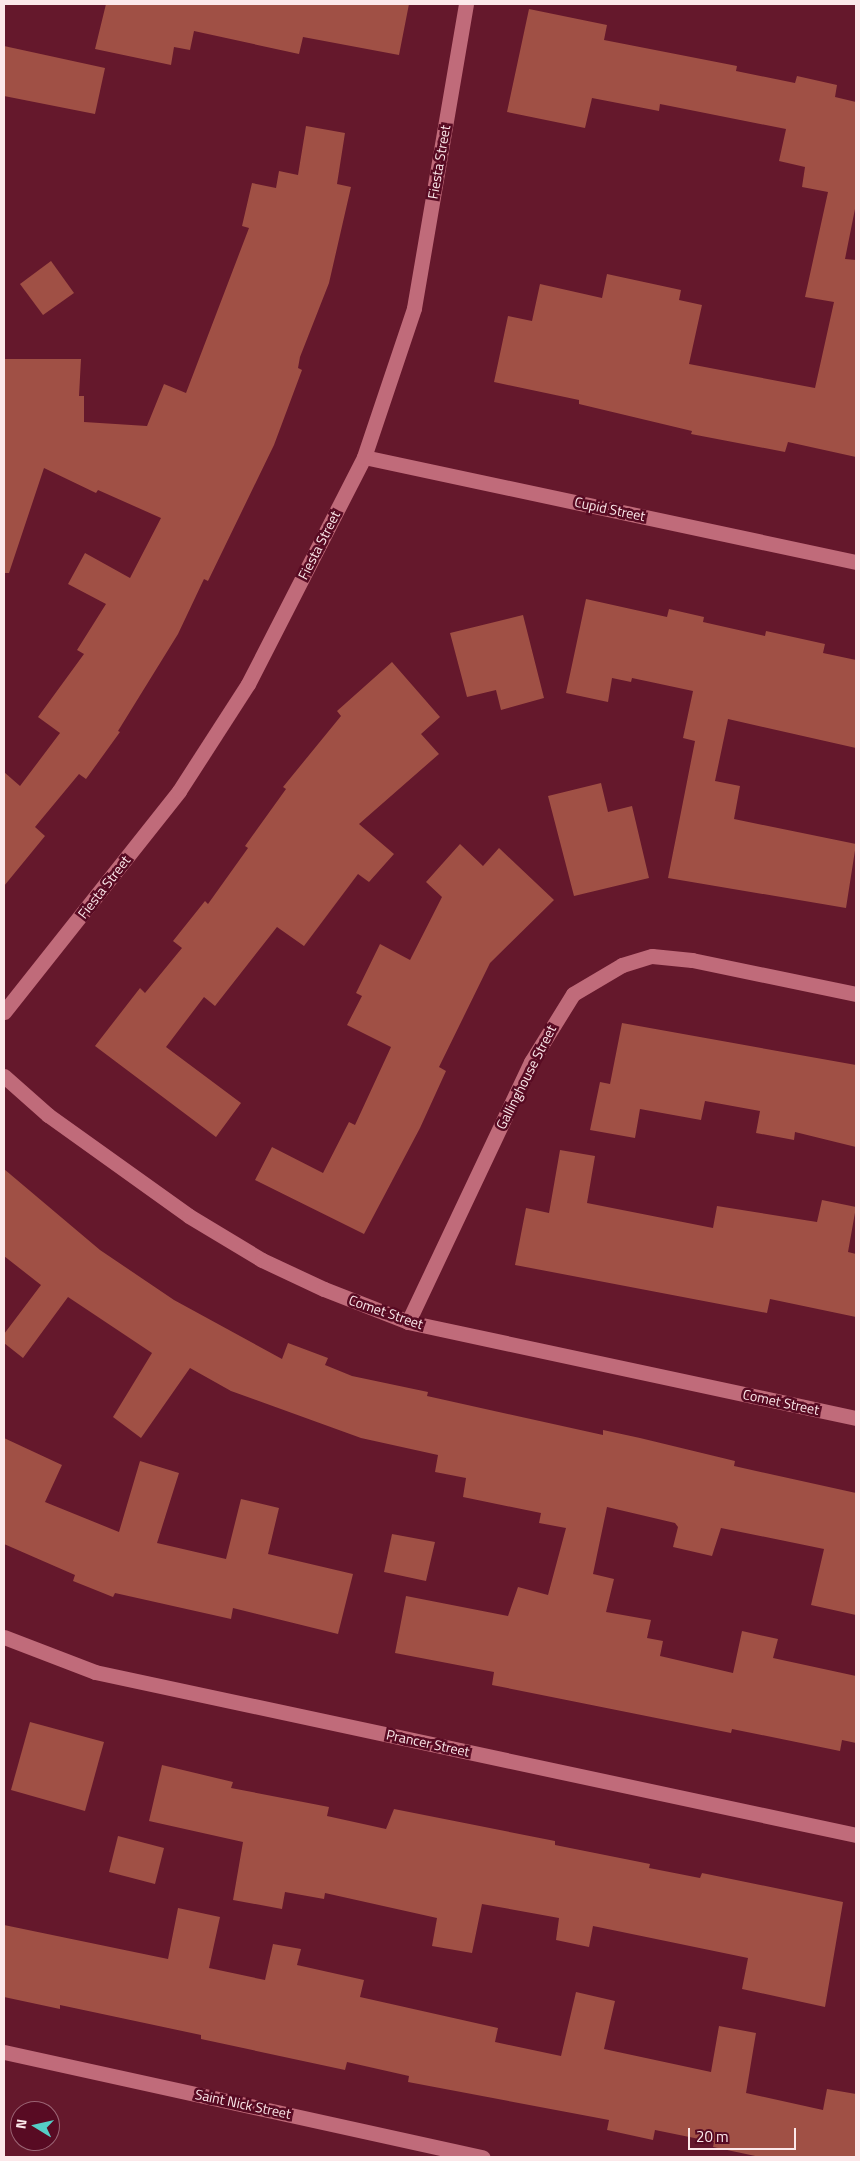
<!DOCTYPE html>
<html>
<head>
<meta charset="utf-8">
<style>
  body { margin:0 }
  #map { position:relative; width:860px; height:2161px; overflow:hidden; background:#65182c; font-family:"Titillium Web",sans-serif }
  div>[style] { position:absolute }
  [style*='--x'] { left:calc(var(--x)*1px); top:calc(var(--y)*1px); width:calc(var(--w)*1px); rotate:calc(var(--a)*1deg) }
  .building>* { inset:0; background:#a05045 }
  .minor>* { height:15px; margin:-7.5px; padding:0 7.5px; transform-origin:7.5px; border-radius:7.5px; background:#c06b7a }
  span { translate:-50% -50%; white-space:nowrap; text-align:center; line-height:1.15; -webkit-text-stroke:5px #580b23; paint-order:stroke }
  .street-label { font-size:14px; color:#fce8ea }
  .frame { position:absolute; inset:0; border:5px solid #fce8ea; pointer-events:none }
  .north { position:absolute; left:10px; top:2101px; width:50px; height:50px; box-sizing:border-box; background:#580b23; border:1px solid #9a6373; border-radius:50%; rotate:279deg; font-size:14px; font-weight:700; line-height:20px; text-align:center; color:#fce8ea }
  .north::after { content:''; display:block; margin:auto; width:18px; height:22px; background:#55cec6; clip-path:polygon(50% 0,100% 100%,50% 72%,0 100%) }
  .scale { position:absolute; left:688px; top:2128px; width:108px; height:22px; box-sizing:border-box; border:2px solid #fce8ea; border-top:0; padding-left:6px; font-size:15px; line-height:18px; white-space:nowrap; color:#fce8ea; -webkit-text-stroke:4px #580b23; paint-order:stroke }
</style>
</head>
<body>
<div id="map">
  <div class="building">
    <i style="clip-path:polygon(106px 4px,409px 4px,399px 55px,303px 37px,299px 54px,194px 31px,190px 50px,174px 47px,171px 65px,95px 49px)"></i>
    <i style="clip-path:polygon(529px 9px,607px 25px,604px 40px,737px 66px,736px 71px,795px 83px,797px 76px,837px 85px,835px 97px,856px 102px,856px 204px,845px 259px,856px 260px,856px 457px,788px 442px,785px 452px,691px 434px,692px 431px,579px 404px,579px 400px,494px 382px,508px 316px,532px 321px,540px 284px,602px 298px,607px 274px,681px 290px,679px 300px,702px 305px,689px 364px,815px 388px,834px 302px,805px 297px,828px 192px,802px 187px,805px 167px,779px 161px,786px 129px,660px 104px,659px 111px,592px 98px,585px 128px,507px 112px)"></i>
    <i style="clip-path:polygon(4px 46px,105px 68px,95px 114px,4px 96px)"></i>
    <i style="clip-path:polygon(306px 126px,345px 133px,337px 184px,351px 187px,329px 283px,300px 357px,298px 368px,302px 370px,274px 445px,208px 581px,204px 579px,178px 634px,118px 731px,120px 732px,86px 779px,79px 774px,35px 827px,45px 836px,4px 886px,4px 772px,20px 786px,60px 733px,38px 717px,84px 654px,77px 650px,106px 604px,68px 584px,85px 553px,130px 578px,161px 518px,98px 490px,96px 493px,44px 468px,9px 573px,4px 573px,4px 359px,81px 359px,79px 396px,84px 396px,84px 422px,147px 426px,164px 384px,186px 393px,249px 228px,242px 226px,252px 183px,276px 188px,279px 171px,298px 175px)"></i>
    <i style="clip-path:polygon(51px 261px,74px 293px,43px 315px,20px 284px)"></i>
    <i style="clip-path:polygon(586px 599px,667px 617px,669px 609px,704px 617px,703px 622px,765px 636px,766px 631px,825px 644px,823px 653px,856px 660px,856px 748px,728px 719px,715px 781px,740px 786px,734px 819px,856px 844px,846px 908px,668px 878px,695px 741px,683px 738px,693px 691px,632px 678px,631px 682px,612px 678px,608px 702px,566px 693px)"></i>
    <i style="clip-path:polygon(523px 615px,544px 698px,501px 710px,496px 690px,467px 697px,450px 633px)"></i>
    <i style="clip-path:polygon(392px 662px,440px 717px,421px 734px,439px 754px,359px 824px,394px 854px,369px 882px,358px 874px,304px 946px,277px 927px,215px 1006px,204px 997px,166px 1047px,241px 1103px,216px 1137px,95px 1046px,140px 988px,145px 993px,182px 948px,173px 941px,205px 901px,208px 904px,248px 848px,245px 846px,286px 789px,283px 787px,341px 716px,337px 711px)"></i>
    <i style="clip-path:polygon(601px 783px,608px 812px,632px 806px,649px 878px,574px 896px,548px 796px)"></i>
    <i style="clip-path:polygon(460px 844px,483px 866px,499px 848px,554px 900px,490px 963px,439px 1067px,446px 1071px,420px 1128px,364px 1234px,255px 1180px,272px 1147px,323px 1173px,349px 1122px,355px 1125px,391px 1047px,347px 1025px,362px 996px,356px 993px,380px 944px,410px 960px,442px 897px,426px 882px)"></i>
    <i style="clip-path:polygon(622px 1023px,856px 1065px,856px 1147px,795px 1132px,794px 1140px,756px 1133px,760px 1111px,705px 1101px,701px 1120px,640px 1109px,635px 1138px,590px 1130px,600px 1082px,610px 1084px)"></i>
    <i style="clip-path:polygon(560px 1150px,595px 1156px,587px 1203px,713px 1228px,717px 1206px,817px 1222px,822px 1200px,856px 1207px,848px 1252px,856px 1254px,856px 1317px,770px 1299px,767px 1313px,515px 1265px,526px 1208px,549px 1213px)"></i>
    <i style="clip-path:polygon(4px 1169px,100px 1250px,174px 1300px,282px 1359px,288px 1343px,328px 1358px,325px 1365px,352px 1376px,428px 1392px,427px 1396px,603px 1435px,603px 1430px,640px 1438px,735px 1461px,734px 1466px,856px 1493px,856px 1615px,811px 1605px,824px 1549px,721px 1528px,712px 1556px,673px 1547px,678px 1527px,675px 1523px,607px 1507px,593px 1574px,614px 1579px,606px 1612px,651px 1620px,647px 1638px,663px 1641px,660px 1656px,733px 1673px,742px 1631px,778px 1639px,773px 1658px,856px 1676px,856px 1743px,842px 1740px,840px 1751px,732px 1729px,731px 1733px,492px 1685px,494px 1672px,395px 1653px,406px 1596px,508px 1616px,518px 1587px,548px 1595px,566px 1528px,539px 1523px,541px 1513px,463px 1497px,466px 1478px,435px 1472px,438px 1455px,361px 1438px,231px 1391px,190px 1368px,141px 1438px,113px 1417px,152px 1353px,68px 1297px,23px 1358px,4px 1343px,4px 1334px,41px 1285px,4px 1256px)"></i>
    <i style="clip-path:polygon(4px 1438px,62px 1465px,45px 1502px,119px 1532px,140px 1461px,179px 1473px,157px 1543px,226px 1559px,241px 1499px,279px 1508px,268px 1554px,353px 1574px,338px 1634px,233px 1608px,231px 1619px,115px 1593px,113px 1597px,73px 1581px,75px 1575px,4px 1544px)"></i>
    <i style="clip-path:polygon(392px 1534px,435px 1542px,426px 1581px,384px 1572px)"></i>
    <i style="clip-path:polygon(30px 1722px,104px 1742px,85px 1811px,11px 1790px)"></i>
    <i style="clip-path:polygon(162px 1765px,233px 1782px,231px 1788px,329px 1807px,327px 1816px,386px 1829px,394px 1809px,555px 1841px,555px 1845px,650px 1864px,649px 1868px,700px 1878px,702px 1873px,843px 1902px,825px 2007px,742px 1989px,748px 1958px,593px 1926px,589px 1947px,556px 1940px,559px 1918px,482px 1904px,472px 1953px,432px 1946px,437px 1918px,325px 1893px,324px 1899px,285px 1892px,282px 1909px,233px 1900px,243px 1842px,149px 1821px)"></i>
    <i style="clip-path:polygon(118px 1836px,164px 1848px,155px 1884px,109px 1872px)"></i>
    <i style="clip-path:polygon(178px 1908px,220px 1917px,209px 1968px,265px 1980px,273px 1944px,301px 1949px,297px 1965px,364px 1980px,360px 1997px,498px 2028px,495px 2042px,561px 2056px,576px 1992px,615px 2001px,604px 2049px,711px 2072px,719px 2026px,756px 2033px,746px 2093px,823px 2110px,827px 2089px,856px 2094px,856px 2157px,760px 2157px,713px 2147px,714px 2142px,655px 2130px,653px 2140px,607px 2130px,609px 2120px,408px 2082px,409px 2076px,347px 2062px,345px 2070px,201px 2039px,201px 2035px,60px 2005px,60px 2009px,4px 1997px,4px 1925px,168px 1959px)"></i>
  </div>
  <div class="minor">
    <i style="--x:364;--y:457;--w:503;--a:12.05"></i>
    <i style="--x:4;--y:1012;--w:282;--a:-51.6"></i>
    <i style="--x:179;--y:791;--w:127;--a:-57.2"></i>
    <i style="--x:248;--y:684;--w:255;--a:-62.9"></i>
    <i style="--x:364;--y:457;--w:157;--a:-71.4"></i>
    <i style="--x:414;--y:308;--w:308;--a:-80.3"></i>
    <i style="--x:4;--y:1076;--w:59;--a:41.6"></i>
    <i style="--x:48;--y:1115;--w:173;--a:35.6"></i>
    <i style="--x:189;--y:1216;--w:85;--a:31.1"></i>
    <i style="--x:262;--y:1260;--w:68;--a:25.1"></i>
    <i style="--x:324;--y:1289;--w:90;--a:21.4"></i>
    <i style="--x:408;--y:1322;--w:458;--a:12.1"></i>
    <i style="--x:408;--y:1322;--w:288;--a:-64.7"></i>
    <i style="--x:531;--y:1062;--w:80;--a:-58.3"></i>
    <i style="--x:573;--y:994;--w:57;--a:-30.6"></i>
    <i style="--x:622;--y:965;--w:31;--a:-17"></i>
    <i style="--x:652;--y:956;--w:40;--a:5.7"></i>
    <i style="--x:692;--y:960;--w:167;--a:11.7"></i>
    <i style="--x:4;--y:1637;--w:97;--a:21"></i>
    <i style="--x:95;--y:1672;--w:778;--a:12.09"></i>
    <i style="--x:4;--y:2052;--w:490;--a:12.4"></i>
  </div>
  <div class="street-label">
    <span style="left:439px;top:162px;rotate:-80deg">Fiesta Street</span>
    <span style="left:610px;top:509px;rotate:12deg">Cupid Street</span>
    <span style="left:319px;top:545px;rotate:-63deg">Fiesta Street</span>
    <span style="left:104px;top:887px;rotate:-52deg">Fiesta Street</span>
    <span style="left:526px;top:1077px;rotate:-63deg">Gallinghouse Street</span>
    <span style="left:386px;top:1312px;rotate:19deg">Comet Street</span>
    <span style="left:781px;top:1402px;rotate:12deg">Comet Street</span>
    <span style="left:428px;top:1743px;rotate:12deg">Prancer Street</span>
    <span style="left:243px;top:2104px;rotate:12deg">Saint Nick Street</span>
  </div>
  <div class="frame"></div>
  <div class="north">N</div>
  <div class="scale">20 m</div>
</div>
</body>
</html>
